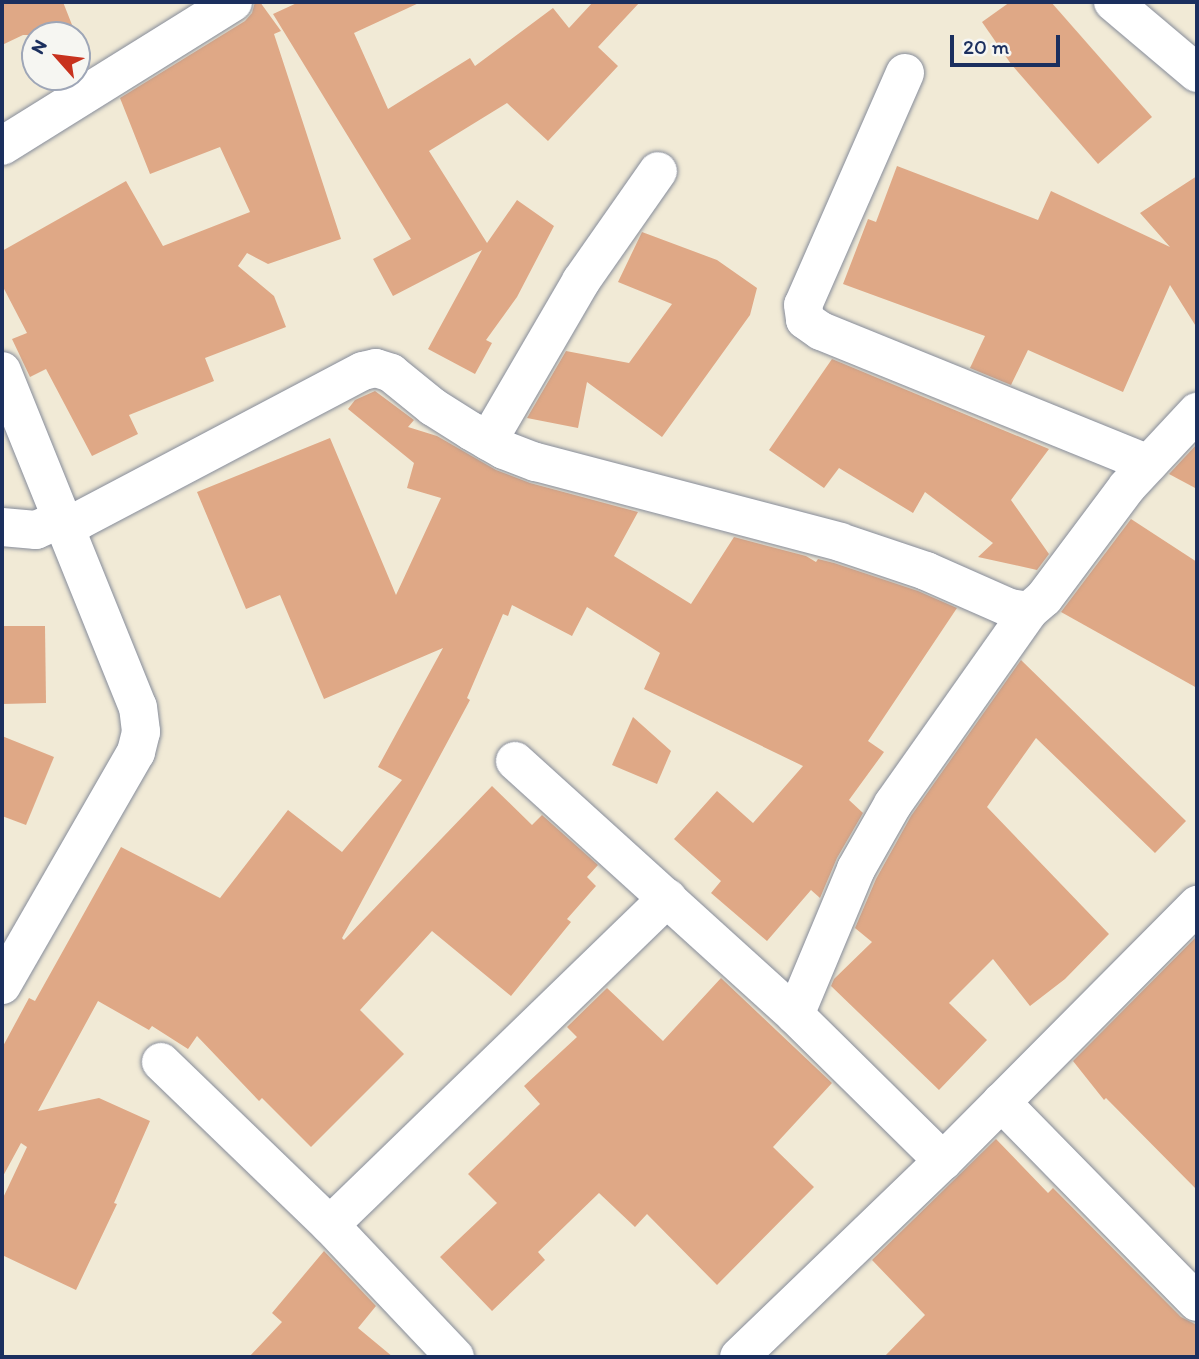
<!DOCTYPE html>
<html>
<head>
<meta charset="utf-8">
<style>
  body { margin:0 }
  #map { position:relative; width:1199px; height:1359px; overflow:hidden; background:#f1ead6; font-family:Itim,sans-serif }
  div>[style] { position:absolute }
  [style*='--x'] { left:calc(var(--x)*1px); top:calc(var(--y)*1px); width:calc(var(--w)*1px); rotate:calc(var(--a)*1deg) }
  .building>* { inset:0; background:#dfa886 }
  .roads { filter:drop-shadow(0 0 2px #868c9a) drop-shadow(0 0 2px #868c9a) }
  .minor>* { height:38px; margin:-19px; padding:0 19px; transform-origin:19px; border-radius:19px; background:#fff }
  span { translate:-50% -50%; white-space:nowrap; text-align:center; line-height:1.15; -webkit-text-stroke:6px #f6f6f2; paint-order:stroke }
  .frame { position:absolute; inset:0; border:4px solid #1b2f5e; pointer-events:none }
  .north { position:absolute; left:21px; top:21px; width:70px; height:70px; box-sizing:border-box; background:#f6f6f2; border:2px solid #9ea6b7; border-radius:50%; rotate:298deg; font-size:19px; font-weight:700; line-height:28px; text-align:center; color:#1b2f5e }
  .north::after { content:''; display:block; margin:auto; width:24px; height:32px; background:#c8321e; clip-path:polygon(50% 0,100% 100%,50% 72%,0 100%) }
  .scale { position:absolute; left:950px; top:35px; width:110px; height:32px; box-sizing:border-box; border:4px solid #1b2f5e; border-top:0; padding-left:9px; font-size:21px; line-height:24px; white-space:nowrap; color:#1b2f5e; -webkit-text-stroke:5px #f6f6f2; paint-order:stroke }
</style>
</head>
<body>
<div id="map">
  <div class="building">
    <i style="clip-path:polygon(2px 2px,63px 2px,76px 35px,23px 35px,2px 45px)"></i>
    <i style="clip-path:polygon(255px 2px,260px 2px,281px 31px,274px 34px,341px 239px,268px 264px,247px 253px,238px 266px,274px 296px,286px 327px,205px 358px,214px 381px,129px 415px,138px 434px,92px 456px,46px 369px,30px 377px,12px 339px,27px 333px,2px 285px,2px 251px,126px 181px,163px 246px,250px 212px,220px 147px,150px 174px,120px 98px,245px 21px,252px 13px)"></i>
    <i style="clip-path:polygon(299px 2px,421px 2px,354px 33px,388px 109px,470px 58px,475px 66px,553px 8px,569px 28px,593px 2px,640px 2px,598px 47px,618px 66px,548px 141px,507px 103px,429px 151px,487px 243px,517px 200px,554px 226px,517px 297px,486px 340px,492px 343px,475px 374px,428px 349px,482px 250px,393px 296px,373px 259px,411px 239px,273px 14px)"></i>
    <i style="clip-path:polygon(1010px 2px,1051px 2px,1152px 117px,1098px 164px,1011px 64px,982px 22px)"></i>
    <i style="clip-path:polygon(897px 166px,1038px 220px,1051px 191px,1170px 247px,1140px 213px,1197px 176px,1197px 328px,1170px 285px,1123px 392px,1028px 350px,1011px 385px,970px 368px,985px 336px,843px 284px,868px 219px,876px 222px)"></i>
    <i style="clip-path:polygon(642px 232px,717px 260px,757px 288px,750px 315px,662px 437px,587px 382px,578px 428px,527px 418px,566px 351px,629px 363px,672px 304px,618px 282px)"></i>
    <i style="clip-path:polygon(832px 359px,1049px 449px,1011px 500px,1049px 554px,1037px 570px,978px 557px,993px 543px,925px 492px,913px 513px,839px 468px,824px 488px,769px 450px)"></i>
    <i style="clip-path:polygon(375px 391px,414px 420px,408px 427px,437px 436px,496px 470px,530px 483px,638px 512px,614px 556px,691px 604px,734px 537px,806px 556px,816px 562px,818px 559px,834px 563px,918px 591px,957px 608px,868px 741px,884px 752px,849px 800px,863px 813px,837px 858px,820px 898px,811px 890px,767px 941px,711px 893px,721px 881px,674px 839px,717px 791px,753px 823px,803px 766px,644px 689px,660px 653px,587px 607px,572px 636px,512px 605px,508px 616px,503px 614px,467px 698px,470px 700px,342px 938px,344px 940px,492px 786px,532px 825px,542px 815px,598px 865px,587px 877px,596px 886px,567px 919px,571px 922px,511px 996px,432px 931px,360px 1010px,404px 1054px,311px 1147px,262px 1098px,259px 1101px,197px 1036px,188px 1049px,152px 1026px,149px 1030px,98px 1001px,38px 1111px,99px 1098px,150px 1121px,114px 1203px,117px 1204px,76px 1290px,2px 1255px,2px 1200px,27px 1147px,21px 1143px,2px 1178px,2px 1048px,29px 998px,35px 1001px,121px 847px,220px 898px,288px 810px,342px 852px,402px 780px,378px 767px,443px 648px,324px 699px,280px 595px,246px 609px,197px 492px,330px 438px,396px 595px,441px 498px,407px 488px,414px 463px,348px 409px,355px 400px)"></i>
    <i style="clip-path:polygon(1197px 444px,1197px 489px,1169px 474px)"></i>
    <i style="clip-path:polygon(1131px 519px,1197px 562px,1197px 688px,1061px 612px)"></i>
    <i style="clip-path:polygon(2px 626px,45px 626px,46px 703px,2px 704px)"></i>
    <i style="clip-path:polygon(1021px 660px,1186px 821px,1155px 853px,1036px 738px,987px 807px,1109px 934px,1065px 979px,1030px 1006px,993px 959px,949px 1003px,987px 1040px,939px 1090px,831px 986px,834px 979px,872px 942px,855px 928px,876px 879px,911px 816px)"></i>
    <i style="clip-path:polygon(633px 717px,671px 751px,657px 784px,612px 765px)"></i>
    <i style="clip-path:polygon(2px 736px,54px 757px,26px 825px,2px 816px)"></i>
    <i style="clip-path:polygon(1197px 936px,1197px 1190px,1106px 1098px,1104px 1100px,1073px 1061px)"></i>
    <i style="clip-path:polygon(721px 978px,832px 1083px,773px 1147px,814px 1187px,717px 1285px,647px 1214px,635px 1227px,599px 1193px,538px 1252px,545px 1260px,492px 1311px,440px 1257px,497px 1203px,468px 1174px,540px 1104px,524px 1086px,577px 1037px,567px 1027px,607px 988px,663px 1041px)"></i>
    <i style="clip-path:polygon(996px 1139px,1048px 1193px,1053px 1188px,1181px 1317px,1197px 1325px,1197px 1357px,884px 1357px,925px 1315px,872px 1260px)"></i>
    <i style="clip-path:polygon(324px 1251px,376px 1306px,358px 1328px,393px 1357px,249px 1357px,282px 1322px,272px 1313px)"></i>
  </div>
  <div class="roads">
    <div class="minor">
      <i style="--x:1113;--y:2;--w:110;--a:40.2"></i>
      <i style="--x:905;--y:73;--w:253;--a:113.7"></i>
      <i style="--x:803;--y:305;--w:15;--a:82"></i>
      <i style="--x:805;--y:320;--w:19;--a:35"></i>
      <i style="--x:821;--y:331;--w:353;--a:22.1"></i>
      <i style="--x:2;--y:146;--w:272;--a:-31.9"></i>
      <i style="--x:2;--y:371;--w:362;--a:68"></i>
      <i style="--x:138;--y:707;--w:25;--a:83"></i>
      <i style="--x:141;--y:732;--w:21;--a:104"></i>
      <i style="--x:136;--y:752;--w:269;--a:119.9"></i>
      <i style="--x:488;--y:441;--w:185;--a:-59.8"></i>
      <i style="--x:581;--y:281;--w:134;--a:-55"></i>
      <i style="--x:2;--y:527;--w:34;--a:5"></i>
      <i style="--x:36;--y:530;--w:30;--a:-24"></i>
      <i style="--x:69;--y:530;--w:13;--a:-45"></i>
      <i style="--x:78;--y:521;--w:322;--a:-27.8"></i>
      <i style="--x:363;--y:371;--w:13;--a:-13"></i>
      <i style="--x:376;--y:368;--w:16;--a:18"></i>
      <i style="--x:391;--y:373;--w:54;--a:39"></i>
      <i style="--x:433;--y:407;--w:45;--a:32.3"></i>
      <i style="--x:471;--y:431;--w:38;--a:30"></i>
      <i style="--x:504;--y:450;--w:34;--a:21"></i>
      <i style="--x:536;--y:462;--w:314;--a:14.7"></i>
      <i style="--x:840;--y:542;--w:91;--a:18.6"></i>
      <i style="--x:926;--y:571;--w:92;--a:23.8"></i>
      <i style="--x:1010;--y:608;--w:19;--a:9"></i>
      <i style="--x:1029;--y:611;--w:20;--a:-41"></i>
      <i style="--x:1044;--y:598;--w:139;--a:-53.2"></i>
      <i style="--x:1127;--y:487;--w:103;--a:-47"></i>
      <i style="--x:515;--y:761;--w:378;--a:42.2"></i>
      <i style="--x:795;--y:1015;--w:208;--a:44.6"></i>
      <i style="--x:795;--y:1015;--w:158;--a:-67.3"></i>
      <i style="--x:856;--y:869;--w:75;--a:-60.4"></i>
      <i style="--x:893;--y:804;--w:236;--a:-54.8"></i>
      <i style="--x:161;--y:1062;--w:235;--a:44"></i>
      <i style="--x:330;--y:1225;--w:182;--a:46.6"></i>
      <i style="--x:1001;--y:1102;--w:280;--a:45.6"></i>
      <i style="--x:330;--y:1225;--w:470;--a:-44.1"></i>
      <i style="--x:739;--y:1357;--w:283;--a:-43.9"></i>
      <i style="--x:943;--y:1161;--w:361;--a:-45.2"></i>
    </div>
  </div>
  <div class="frame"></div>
  <div class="north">N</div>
  <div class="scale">20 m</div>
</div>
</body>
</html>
